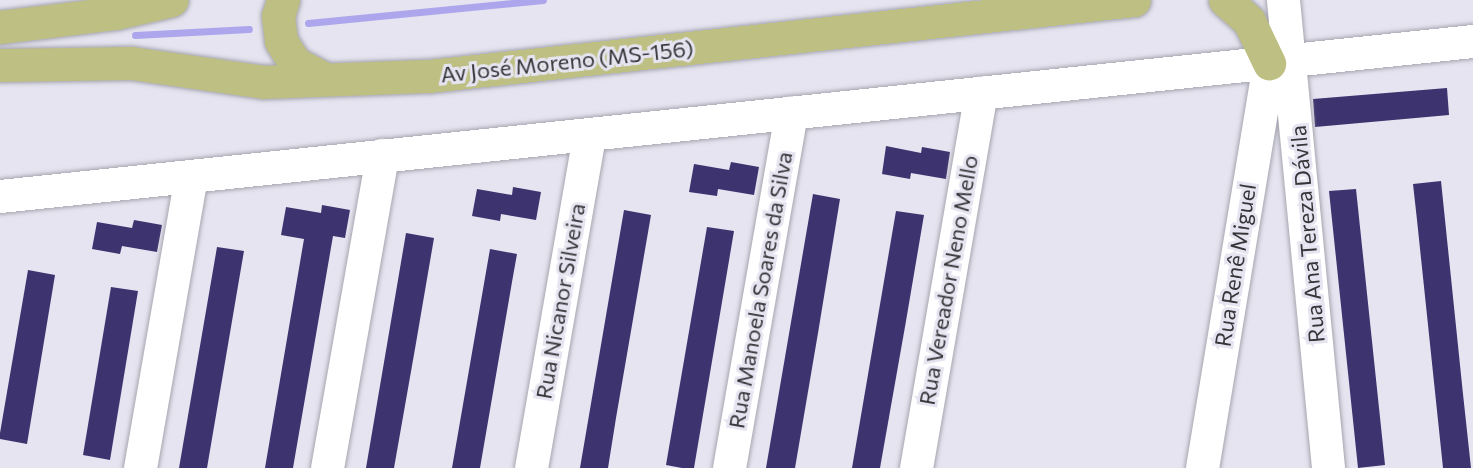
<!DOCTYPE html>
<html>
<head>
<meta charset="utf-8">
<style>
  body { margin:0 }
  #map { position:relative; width:1473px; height:468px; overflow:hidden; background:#e5e4f0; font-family:Commissioner,sans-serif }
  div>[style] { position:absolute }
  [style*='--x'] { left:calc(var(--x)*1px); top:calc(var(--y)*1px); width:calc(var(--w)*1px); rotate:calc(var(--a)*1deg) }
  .stream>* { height:7px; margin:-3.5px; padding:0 3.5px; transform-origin:3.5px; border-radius:3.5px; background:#ada6ed }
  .building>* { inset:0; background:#3d336f }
  .roads { filter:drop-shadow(0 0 2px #a6a6b0) drop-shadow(0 0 2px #a6a6b0) }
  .minor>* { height:33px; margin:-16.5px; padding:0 16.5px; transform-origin:16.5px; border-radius:16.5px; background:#fff }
  .major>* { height:33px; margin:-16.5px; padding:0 16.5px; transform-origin:16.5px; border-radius:16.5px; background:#bebf83 }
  span { translate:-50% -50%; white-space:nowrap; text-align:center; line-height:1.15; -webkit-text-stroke:6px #e5e4f0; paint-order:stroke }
  .street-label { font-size:22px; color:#36363a }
</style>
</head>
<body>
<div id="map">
  <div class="stream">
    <i style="--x:308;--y:23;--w:236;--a:-5.6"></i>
    <i style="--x:135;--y:35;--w:114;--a:-3"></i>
  </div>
  <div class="building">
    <i style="clip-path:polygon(1447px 88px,1449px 115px,1315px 127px,1313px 99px)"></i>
    <i style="clip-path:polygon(886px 146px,921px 153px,922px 147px,950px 152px,946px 179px,911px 173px,910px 179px,882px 174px)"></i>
    <i style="clip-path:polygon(731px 162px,759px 167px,754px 195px,718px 189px,717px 196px,689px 192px,694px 164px,729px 170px)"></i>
    <i style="clip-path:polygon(1441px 181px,1463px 394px,1471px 468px,1443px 468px,1417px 220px,1413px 184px)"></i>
    <i style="clip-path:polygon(513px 187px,541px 192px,536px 220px,501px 214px,500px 221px,472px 216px,477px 189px,512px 195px)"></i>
    <i style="clip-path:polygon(1356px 189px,1385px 465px,1358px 468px,1329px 191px)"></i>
    <i style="clip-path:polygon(813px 194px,840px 199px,818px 333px,795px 468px,766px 468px)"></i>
    <i style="clip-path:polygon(322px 205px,350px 210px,345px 238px,333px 236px,293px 468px,265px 468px,304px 239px,281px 235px,286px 207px,321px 213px)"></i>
    <i style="clip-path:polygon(624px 210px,651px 215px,616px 418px,608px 468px,580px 468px)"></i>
    <i style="clip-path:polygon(896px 211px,924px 215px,906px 321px,880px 468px,852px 468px)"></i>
    <i style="clip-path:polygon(134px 220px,162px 225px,157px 252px,122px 246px,120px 254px,92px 249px,97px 222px,132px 228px)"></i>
    <i style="clip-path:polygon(707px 227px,734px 231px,694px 468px,682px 468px,666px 465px)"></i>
    <i style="clip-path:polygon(406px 233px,434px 238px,416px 343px,394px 468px,366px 468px)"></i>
    <i style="clip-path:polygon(217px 247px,244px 251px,239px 280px,207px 468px,179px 468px)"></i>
    <i style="clip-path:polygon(490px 249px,517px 254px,512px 282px,480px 468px,452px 468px)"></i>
    <i style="clip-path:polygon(28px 270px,55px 275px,27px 444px,0 439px,0 433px)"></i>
    <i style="clip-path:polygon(111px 287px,138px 291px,110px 460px,83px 455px)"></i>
  </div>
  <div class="roads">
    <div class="minor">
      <i style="--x:1283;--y:0;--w:470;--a:84.5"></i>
      <i style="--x:0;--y:196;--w:1481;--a:-6.01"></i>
      <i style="--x:140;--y:468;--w:296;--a:-80.1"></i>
      <i style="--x:327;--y:468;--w:318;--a:-80"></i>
      <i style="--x:531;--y:468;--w:339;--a:-80.1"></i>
      <i style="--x:729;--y:468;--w:361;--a:-80.1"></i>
      <i style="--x:916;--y:468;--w:381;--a:-80.2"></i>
      <i style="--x:1202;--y:468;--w:411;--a:-80.6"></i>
    </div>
    <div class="major">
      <i style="--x:283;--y:0;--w:17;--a:107"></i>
      <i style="--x:278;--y:16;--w:25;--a:83"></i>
      <i style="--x:281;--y:41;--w:26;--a:58"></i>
      <i style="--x:295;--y:63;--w:32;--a:28"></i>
      <i style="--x:1225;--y:0;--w:32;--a:41"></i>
      <i style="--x:1249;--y:21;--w:47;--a:64.5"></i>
      <i style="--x:0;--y:27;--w:117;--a:-6.9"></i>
      <i style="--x:116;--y:13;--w:57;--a:-13.1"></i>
      <i style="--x:0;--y:65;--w:131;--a:-0.9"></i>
      <i style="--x:131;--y:63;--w:134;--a:8.1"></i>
      <i style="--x:264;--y:82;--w:165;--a:-2.1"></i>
      <i style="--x:429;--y:76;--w:709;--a:-6.15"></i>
    </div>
  </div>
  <div class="street-label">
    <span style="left:567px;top:61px;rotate:-6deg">Av José Moreno (MS-156)</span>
    <span style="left:1307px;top:234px;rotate:-95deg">Rua Ana Tereza Dávila</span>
    <span style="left:1235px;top:265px;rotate:-81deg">Rua Renê Miguel</span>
    <span style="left:948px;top:280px;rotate:-80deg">Rua Vereador Neno Mello</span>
    <span style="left:760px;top:290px;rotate:-80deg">Rua Manoela Soares da Silva</span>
    <span style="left:560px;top:301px;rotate:-80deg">Rua Nicanor Silveira</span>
  </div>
</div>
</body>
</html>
